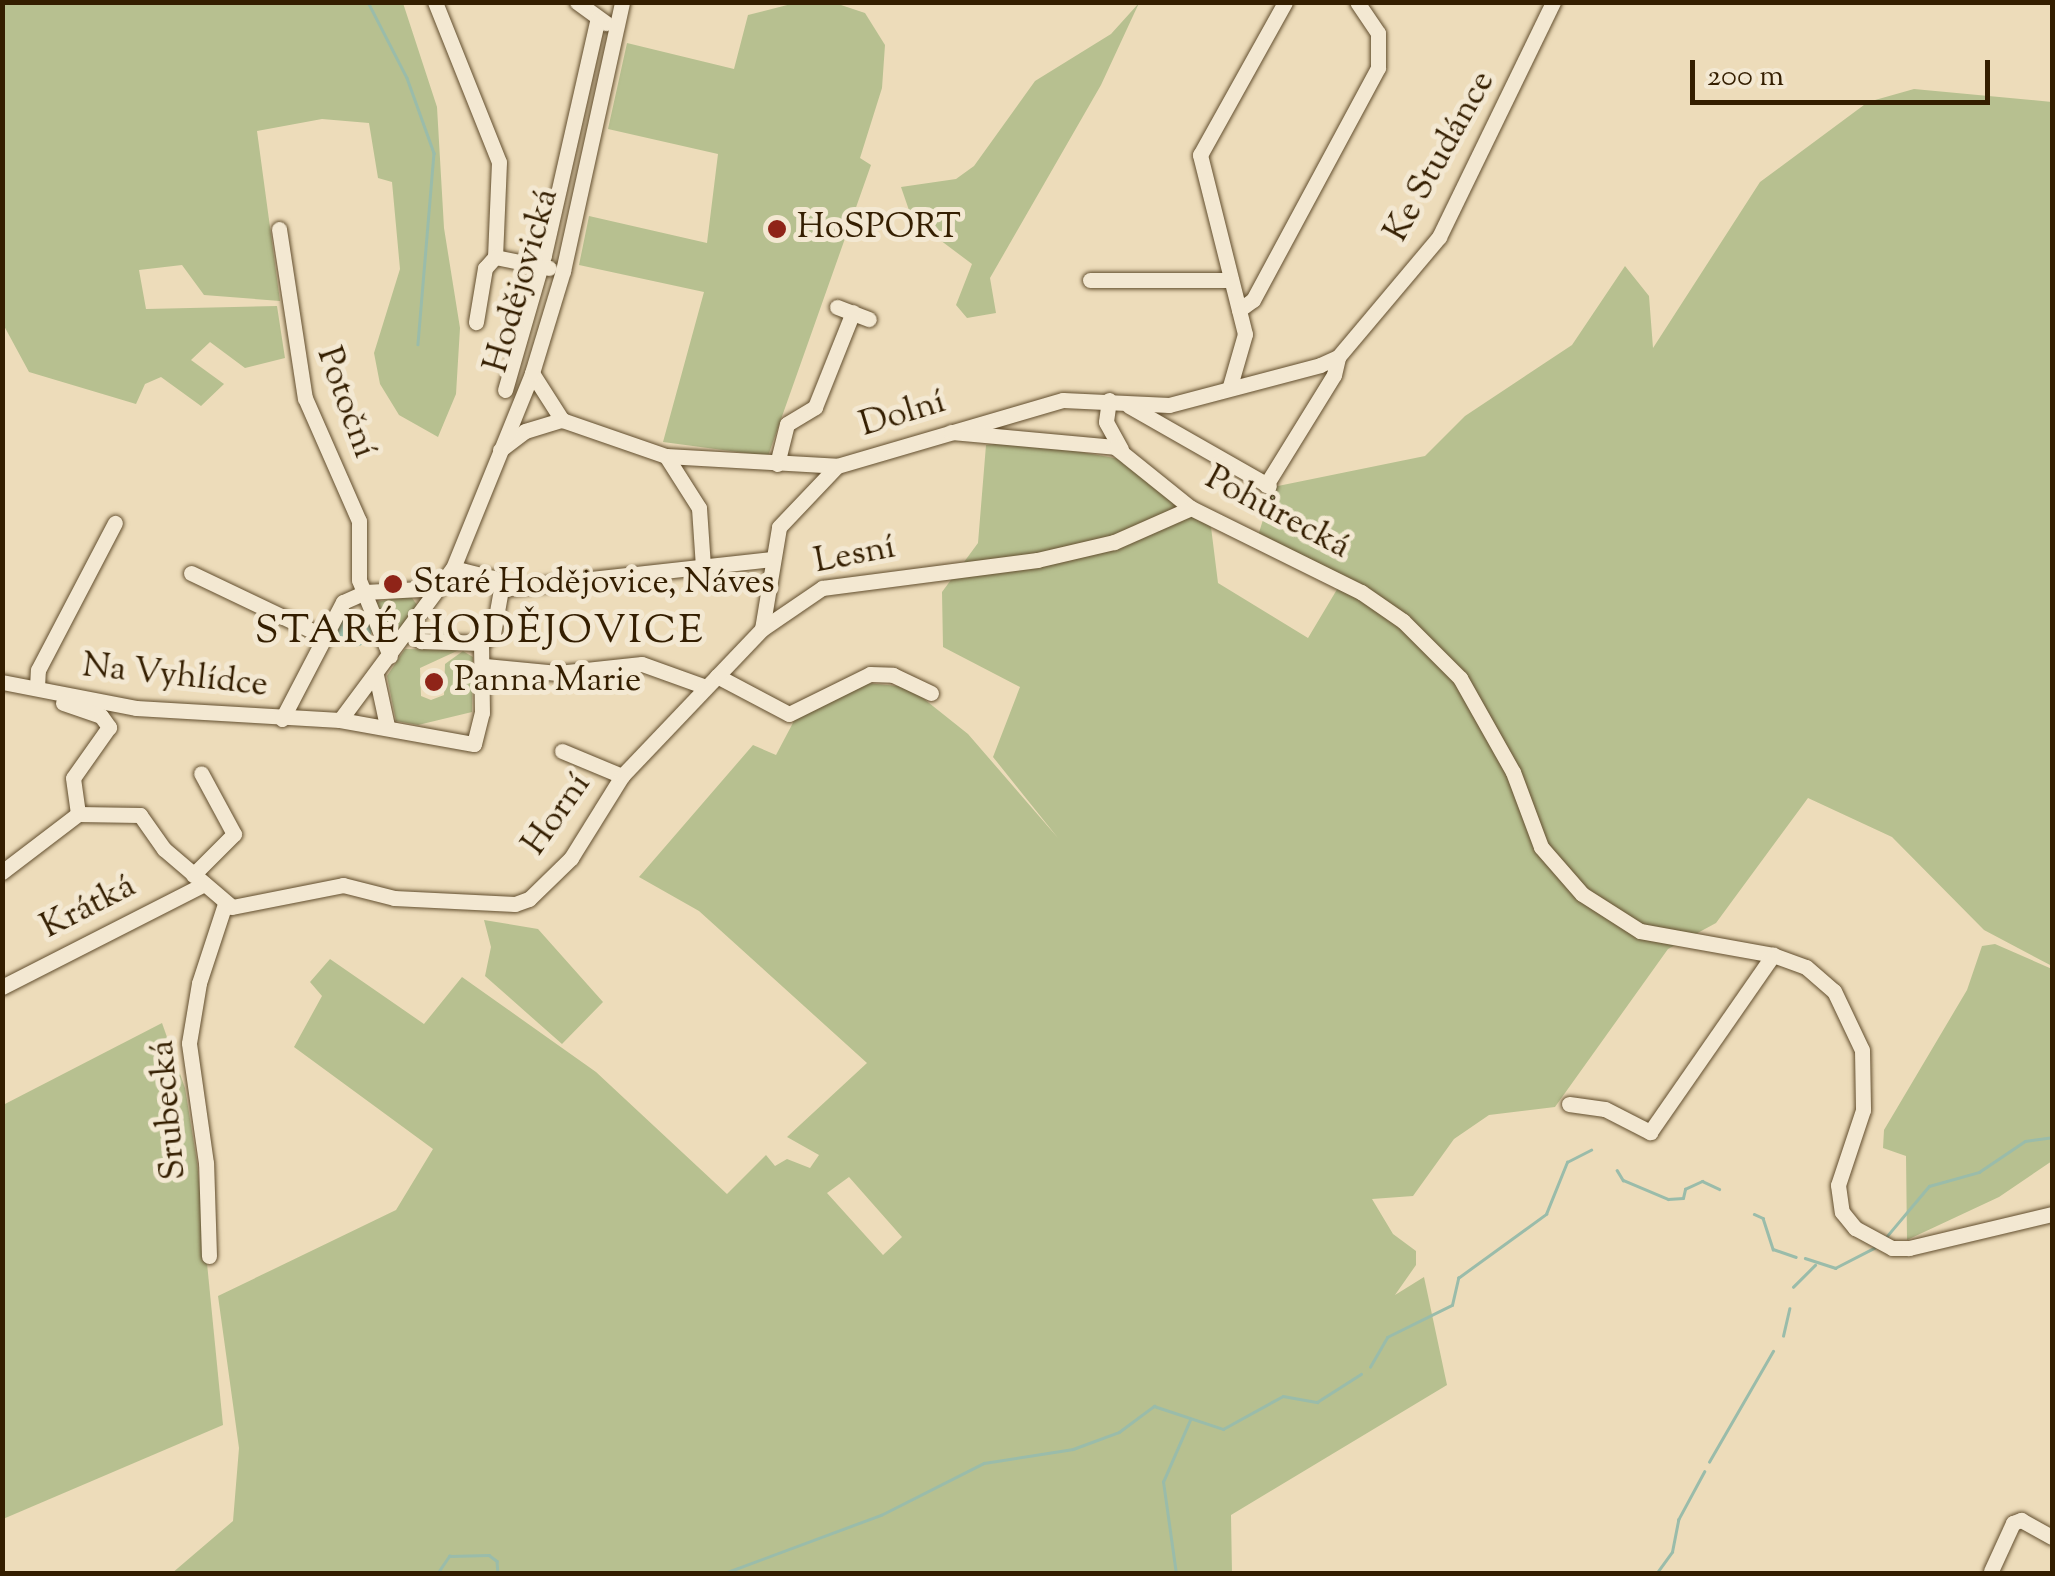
<!DOCTYPE html>
<html>
<head>
<meta charset="utf-8">
<style>
  body { margin:0 }
  #map { position:relative; width:2055px; height:1576px; overflow:hidden; background:#eddcba; font-family:"Sorts Mill Goudy",serif }
  div>[style] { position:absolute }
  [style*='--x'] { left:calc(var(--x)*1px); top:calc(var(--y)*1px); width:calc(var(--w)*1px); rotate:calc(var(--a)*1deg) }
  .green>* { inset:0; background:#b7c090 }
  .water>* { inset:0; background:#9abcaa }
  .round { border-radius:50% }
  .stream>* { height:2.5px; margin:-1.25px; padding:0 1.25px; transform-origin:1.25px; border-radius:1.25px; background:#9abcaa }
  .roads { filter:drop-shadow(0 0 2px #624e2e) drop-shadow(0 0 2px #624e2e) }
  .minor>* { height:15px; margin:-7.5px; padding:0 7.5px; transform-origin:7.5px; border-radius:7.5px; background:#f3e8d2 }
  .dots>* { width:28px; height:28px; translate:-50% -50%; box-sizing:border-box; border:5px solid #f3e8d2; border-radius:50% }
  span { translate:-50% -50%; white-space:nowrap; text-align:center; line-height:1.15; -webkit-text-stroke:10px #f3e8d2; paint-order:stroke }
  .street-label { font-size:35px; color:#341e00 }
  .poi-label { font-size:35px; color:#341e00 }
  .left { translate:0 -50%; text-align:left }
  .quarter-label { font-size:40px; color:#341e00; letter-spacing:2.5px }
  .frame { position:absolute; inset:0; border:5px solid #341e00; pointer-events:none }
  .scale { position:absolute; left:1690px; top:60px; width:300px; height:45px; box-sizing:border-box; border:5px solid #341e00; border-top:0; padding-left:12px; font-size:30px; line-height:35px; white-space:nowrap; color:#341e00; -webkit-text-stroke:8px #f3e8d2; paint-order:stroke }
</style>
</head>
<body>
<div id="map">
  <div class="green">
    <i style="clip-path:polygon(799px 2px,835px 3px,865px 13px,885px 45px,882px 88px,860px 158px,871px 165px,768px 456px,663px 442px,704px 292px,579px 265px,589px 216px,707px 243px,718px 154px,608px 129px,627px 43px,734px 69px,748px 15px)"></i>
    <i style="clip-path:polygon(2px 3px,403px 3px,437px 107px,444px 228px,460px 328px,456px 394px,438px 437px,399px 415px,380px 384px,374px 353px,400px 269px,392px 182px,378px 178px,369px 123px,322px 119px,257px 131px,280px 301px,204px 295px,182px 265px,139px 270px,146px 309px,277px 306px,285px 358px,245px 368px,210px 342px,191px 360px,224px 384px,201px 406px,161px 377px,145px 384px,136px 404px,29px 372px,3px 324px)"></i>
    <i style="clip-path:polygon(1139px 3px,1101px 85px,990px 278px,996px 313px,967px 318px,956px 305px,972px 264px,912px 219px,901px 187px,956px 179px,974px 166px,1035px 81px,1111px 34px)"></i>
    <i style="clip-path:polygon(evenodd,1914px 89px,2052px 102px,2052px 966px,1984px 930px,1892px 837px,1808px 798px,1716px 923px,1668px 949px,1555px 1107px,1489px 1115px,1454px 1139px,1413px 1196px,1372px 1199px,1393px 1234px,1416px 1251px,1416px 1265px,1395px 1295px,1424px 1277px,1447px 1385px,1231px 1515px,1232px 1573px,171px 1574px,233px 1521px,239px 1448px,218px 1296px,396px 1210px,433px 1149px,294px 1047px,322px 996px,310px 982px,330px 959px,424px 1024px,462px 977px,596px 1072px,727px 1194px,766px 1155px,775px 1166px,787px 1159px,810px 1168px,819px 1155px,787px 1137px,867px 1063px,699px 911px,639px 877px,753px 745px,776px 755px,795px 719px,866px 683px,909px 687px,968px 734px,1058px 838px,993px 757px,1020px 687px,943px 647px,942px 592px,978px 543px,986px 445px,1020px 441px,1131px 461px,1211px 527px,1218px 583px,1308px 638px,1345px 576px,1258px 536px,1273px 487px,1425px 456px,1465px 416px,1572px 345px,1625px 266px,1649px 296px,1653px 348px,1760px 182px,1868px 102px,1914px 89px,849px 1177px,902px 1237px,883px 1255px,827px 1193px,849px 1177px)"></i>
    <i style="clip-path:polygon(410px 595px,417px 605px,396px 634px,386px 636px,377px 602px)"></i>
    <i style="clip-path:polygon(405px 649px,459px 650px,420px 668px,421px 696px,431px 700px,444px 695px,445px 664px,463px 651px,473px 657px,472px 712px,418px 725px,396px 721px,387px 676px)"></i>
    <i style="clip-path:polygon(484px 920px,538px 929px,603px 1002px,562px 1044px,485px 976px,491px 947px)"></i>
    <i style="clip-path:polygon(1995px 944px,2052px 969px,2052px 1161px,1999px 1197px,1907px 1240px,1906px 1156px,1883px 1148px,1884px 1130px,1967px 990px,1982px 946px)"></i>
    <i style="clip-path:polygon(162px 1023px,185px 1088px,197px 1162px,223px 1425px,3px 1519px,3px 1105px)"></i>
  </div>
  <div class="water">
    <i class="round" style="left:334px;top:609px;width:38px;height:38px"></i>
  </div>
  <div class="stream">
    <i style="--x:368;--y:2;--w:85;--a:62.8"></i>
    <i style="--x:407;--y:78;--w:80;--a:70.2"></i>
    <i style="--x:434;--y:153;--w:192;--a:94.8"></i>
    <i style="--x:1617;--y:1170;--w:12;--a:59"></i>
    <i style="--x:1623;--y:1180;--w:49;--a:22.9"></i>
    <i style="--x:1668;--y:1199;--w:15;--a:-4"></i>
    <i style="--x:1683;--y:1198;--w:9;--a:-77"></i>
    <i style="--x:1685;--y:1189;--w:19;--a:-25"></i>
    <i style="--x:1702;--y:1181;--w:19;--a:25"></i>
    <i style="--x:1754;--y:1214;--w:10;--a:24"></i>
    <i style="--x:1763;--y:1218;--w:33;--a:72"></i>
    <i style="--x:1773;--y:1249;--w:24;--a:19"></i>
    <i style="--x:1887;--y:1236;--w:65;--a:-50"></i>
    <i style="--x:1929;--y:1186;--w:52;--a:-15.6"></i>
    <i style="--x:1979;--y:1172;--w:55;--a:-34"></i>
    <i style="--x:2025;--y:1141;--w:27;--a:-8"></i>
    <i style="--x:1805;--y:1258;--w:32;--a:18"></i>
    <i style="--x:1835;--y:1268;--w:44;--a:-27.1"></i>
    <i style="--x:1793;--y:1287;--w:31;--a:-45"></i>
    <i style="--x:1783;--y:1336;--w:28;--a:-77"></i>
    <i style="--x:1370;--y:1367;--w:34;--a:-60"></i>
    <i style="--x:1387;--y:1337;--w:72;--a:-26.2"></i>
    <i style="--x:1452;--y:1305;--w:28;--a:-77"></i>
    <i style="--x:1458;--y:1278;--w:109;--a:-36"></i>
    <i style="--x:1546;--y:1214;--w:56;--a:-68"></i>
    <i style="--x:1567;--y:1162;--w:27;--a:-27"></i>
    <i style="--x:1709;--y:1462;--w:128;--a:-60"></i>
    <i style="--x:437;--y:1574;--w:22;--a:-56"></i>
    <i style="--x:449;--y:1556;--w:40;--a:-1.4"></i>
    <i style="--x:489;--y:1555;--w:10;--a:37"></i>
    <i style="--x:497;--y:1561;--w:13;--a:86"></i>
    <i style="--x:722;--y:1574;--w:170;--a:-20.4"></i>
    <i style="--x:881;--y:1515;--w:115;--a:-26.8"></i>
    <i style="--x:984;--y:1463;--w:90;--a:-8.9"></i>
    <i style="--x:1073;--y:1449;--w:49;--a:-20.3"></i>
    <i style="--x:1119;--y:1432;--w:44;--a:-36.6"></i>
    <i style="--x:1154;--y:1406;--w:73;--a:18.4"></i>
    <i style="--x:1223;--y:1429;--w:68;--a:-28.8"></i>
    <i style="--x:1283;--y:1396;--w:35;--a:10"></i>
    <i style="--x:1317;--y:1402;--w:52;--a:-32.5"></i>
    <i style="--x:1176;--y:1574;--w:93;--a:-98"></i>
    <i style="--x:1163;--y:1482;--w:68;--a:-66.5"></i>
    <i style="--x:1656;--y:1574;--w:27;--a:-54"></i>
    <i style="--x:1672;--y:1552;--w:33;--a:-79"></i>
    <i style="--x:1678;--y:1520;--w:55;--a:-61.6"></i>
  </div>
  <div class="roads">
    <div class="minor">
      <i style="--x:435;--y:2;--w:172;--a:68.2"></i>
      <i style="--x:499;--y:162;--w:95;--a:92.4"></i>
      <i style="--x:495;--y:257;--w:15;--a:132"></i>
      <i style="--x:485;--y:268;--w:55;--a:99.5"></i>
      <i style="--x:577;--y:2;--w:36;--a:36"></i>
      <i style="--x:279;--y:229;--w:171;--a:81.3"></i>
      <i style="--x:305;--y:398;--w:134;--a:66.3"></i>
      <i style="--x:359;--y:521;--w:59;--a:90"></i>
      <i style="--x:359;--y:580;--w:82;--a:67.8"></i>
      <i style="--x:495;--y:257;--w:55;--a:11.5"></i>
      <i style="--x:1090;--y:280;--w:141;--a:0"></i>
      <i style="--x:837;--y:307;--w:34;--a:21"></i>
      <i style="--x:1239;--y:310;--w:17;--a:-36"></i>
      <i style="--x:1253;--y:300;--w:264;--a:-61.7"></i>
      <i style="--x:1378;--y:68;--w:35;--a:-90"></i>
      <i style="--x:1378;--y:33;--w:37;--a:-124"></i>
      <i style="--x:532;--y:373;--w:56;--a:57.4"></i>
      <i style="--x:562;--y:420;--w:110;--a:19.1"></i>
      <i style="--x:666;--y:456;--w:171;--a:3.3"></i>
      <i style="--x:837;--y:466;--w:235;--a:-16.3"></i>
      <i style="--x:1063;--y:400;--w:106;--a:2.7"></i>
      <i style="--x:1169;--y:405;--w:156;--a:-14.8"></i>
      <i style="--x:1320;--y:365;--w:20;--a:-24"></i>
      <i style="--x:1338;--y:357;--w:157;--a:-49.9"></i>
      <i style="--x:1439;--y:237;--w:261;--a:-64.1"></i>
      <i style="--x:1230;--y:386;--w:54;--a:-73.9"></i>
      <i style="--x:1245;--y:334;--w:185;--a:-104.1"></i>
      <i style="--x:1200;--y:155;--w:175;--a:-60.9"></i>
      <i style="--x:505;--y:390;--w:141;--a:-73.9"></i>
      <i style="--x:544;--y:255;--w:243;--a:-77.2"></i>
      <i style="--x:1109;--y:400;--w:22;--a:98"></i>
      <i style="--x:1106;--y:422;--w:31;--a:61"></i>
      <i style="--x:1129;--y:406;--w:161;--a:29.7"></i>
      <i style="--x:951;--y:432;--w:165;--a:5.2"></i>
      <i style="--x:1115;--y:447;--w:97;--a:38.8"></i>
      <i style="--x:1191;--y:508;--w:190;--a:26.3"></i>
      <i style="--x:1361;--y:592;--w:51;--a:34.6"></i>
      <i style="--x:1403;--y:621;--w:81;--a:45"></i>
      <i style="--x:1460;--y:678;--w:108;--a:60.6"></i>
      <i style="--x:1513;--y:772;--w:80;--a:69.5"></i>
      <i style="--x:1541;--y:847;--w:62;--a:48.9"></i>
      <i style="--x:1582;--y:894;--w:69;--a:32.5"></i>
      <i style="--x:1640;--y:931;--w:135;--a:10.2"></i>
      <i style="--x:1773;--y:955;--w:35;--a:20"></i>
      <i style="--x:1806;--y:967;--w:37;--a:41"></i>
      <i style="--x:1834;--y:991;--w:65;--a:64.6"></i>
      <i style="--x:1862;--y:1050;--w:60;--a:89"></i>
      <i style="--x:1863;--y:1110;--w:79;--a:108.4"></i>
      <i style="--x:1838;--y:1185;--w:27;--a:82"></i>
      <i style="--x:1842;--y:1212;--w:21;--a:51"></i>
      <i style="--x:1855;--y:1228;--w:42;--a:28.4"></i>
      <i style="--x:1892;--y:1248;--w:17;--a:0"></i>
      <i style="--x:1909;--y:1248;--w:147;--a:-13.4"></i>
      <i style="--x:500;--y:450;--w:31;--a:-37"></i>
      <i style="--x:525;--y:431;--w:39;--a:-17"></i>
      <i style="--x:666;--y:456;--w:62;--a:57.6"></i>
      <i style="--x:699;--y:508;--w:58;--a:86.1"></i>
      <i style="--x:777;--y:464;--w:41;--a:-76"></i>
      <i style="--x:787;--y:424;--w:33;--a:-31"></i>
      <i style="--x:815;--y:407;--w:102;--a:-68.2"></i>
      <i style="--x:1266;--y:485;--w:129;--a:-58.3"></i>
      <i style="--x:1334;--y:375;--w:18;--a:-77"></i>
      <i style="--x:191;--y:573;--w:144;--a:25.5"></i>
      <i style="--x:501;--y:589;--w:272;--a:-6.3"></i>
      <i style="--x:762;--y:629;--w:73;--a:-34.3"></i>
      <i style="--x:822;--y:588;--w:217;--a:-7.4"></i>
      <i style="--x:1037;--y:560;--w:79;--a:-13.2"></i>
      <i style="--x:1114;--y:542;--w:84;--a:-23.8"></i>
      <i style="--x:407;--y:632;--w:17;--a:33"></i>
      <i style="--x:421;--y:641;--w:60;--a:1.9"></i>
      <i style="--x:481;--y:643;--w:15;--a:-37"></i>
      <i style="--x:493;--y:634;--w:46;--a:-79.9"></i>
      <i style="--x:501;--y:589;--w:14;--a:-126"></i>
      <i style="--x:493;--y:578;--w:41;--a:-166"></i>
      <i style="--x:485;--y:666;--w:73;--a:5.5"></i>
      <i style="--x:558;--y:673;--w:84;--a:-6.1"></i>
      <i style="--x:642;--y:664;--w:68;--a:19.8"></i>
      <i style="--x:376;--y:675;--w:52;--a:77.8"></i>
      <i style="--x:717;--y:676;--w:81;--a:27.8"></i>
      <i style="--x:789;--y:714;--w:90;--a:-26.3"></i>
      <i style="--x:870;--y:674;--w:23;--a:2"></i>
      <i style="--x:893;--y:675;--w:42;--a:25.3"></i>
      <i style="--x:2;--y:682;--w:136;--a:11"></i>
      <i style="--x:136;--y:708;--w:204;--a:3.4"></i>
      <i style="--x:340;--y:720;--w:189;--a:-53.4"></i>
      <i style="--x:453;--y:568;--w:210;--a:-67.9"></i>
      <i style="--x:532;--y:373;--w:107;--a:-73.1"></i>
      <i style="--x:563;--y:271;--w:275;--a:-77.6"></i>
      <i style="--x:37;--y:687;--w:17;--a:-87"></i>
      <i style="--x:38;--y:670;--w:166;--a:-62.4"></i>
      <i style="--x:63;--y:703;--w:40;--a:18.9"></i>
      <i style="--x:101;--y:716;--w:14;--a:54"></i>
      <i style="--x:109;--y:727;--w:62;--a:125.2"></i>
      <i style="--x:73;--y:778;--w:36;--a:82"></i>
      <i style="--x:282;--y:719;--w:132;--a:-62.5"></i>
      <i style="--x:343;--y:602;--w:24;--a:-24"></i>
      <i style="--x:365;--y:592;--w:74;--a:-3.1"></i>
      <i style="--x:340;--y:720;--w:136;--a:10.2"></i>
      <i style="--x:474;--y:744;--w:32;--a:-76"></i>
      <i style="--x:482;--y:713;--w:70;--a:-90.8"></i>
      <i style="--x:562;--y:751;--w:65;--a:22.6"></i>
      <i style="--x:2;--y:872;--w:96;--a:-37.3"></i>
      <i style="--x:78;--y:814;--w:62;--a:0.9"></i>
      <i style="--x:140;--y:815;--w:42;--a:54.8"></i>
      <i style="--x:164;--y:849;--w:89;--a:40.5"></i>
      <i style="--x:232;--y:907;--w:113;--a:-11.2"></i>
      <i style="--x:343;--y:885;--w:53;--a:14.3"></i>
      <i style="--x:394;--y:898;--w:121;--a:2.8"></i>
      <i style="--x:515;--y:904;--w:15;--a:-20"></i>
      <i style="--x:529;--y:899;--w:59;--a:-44.3"></i>
      <i style="--x:571;--y:858;--w:97;--a:-58.1"></i>
      <i style="--x:622;--y:776;--w:203;--a:-46.4"></i>
      <i style="--x:762;--y:629;--w:103;--a:-80.5"></i>
      <i style="--x:779;--y:527;--w:84;--a:-46.4"></i>
      <i style="--x:193;--y:875;--w:58;--a:-45"></i>
      <i style="--x:234;--y:834;--w:69;--a:-118.4"></i>
      <i style="--x:2;--y:987;--w:227;--a:-27"></i>
      <i style="--x:1569;--y:1104;--w:36;--a:8"></i>
      <i style="--x:1605;--y:1109;--w:51;--a:27.1"></i>
      <i style="--x:1650;--y:1132;--w:216;--a:-55.2"></i>
      <i style="--x:209;--y:1256;--w:93;--a:-91.8"></i>
      <i style="--x:206;--y:1163;--w:121;--a:-98.1"></i>
      <i style="--x:189;--y:1043;--w:61;--a:-80.5"></i>
      <i style="--x:199;--y:983;--w:83;--a:-71.8"></i>
      <i style="--x:1991;--y:1571;--w:53;--a:-65.4"></i>
      <i style="--x:2013;--y:1523;--w:9;--a:-21"></i>
      <i style="--x:2021;--y:1520;--w:35;--a:29"></i>
    </div>
  </div>
  <div class="dots">
    <i style="left:777px;top:229px;background:#8f2418"></i>
    <i style="left:393px;top:584px;background:#8f2418"></i>
    <i style="left:434px;top:682px;background:#8f2418"></i>
  </div>
  <div class="street-label">
    <span style="left:1441px;top:157px;rotate:-61deg">Ke Studánce</span>
    <span style="left:523px;top:281px;rotate:-74deg">Hodějovická</span>
    <span style="left:345px;top:403px;rotate:70deg">Potoční</span>
    <span style="left:903px;top:415px;rotate:-17deg">Dolní</span>
    <span style="left:1277px;top:514px;rotate:28deg">Pohůrecká</span>
    <span style="left:855px;top:556px;rotate:-11deg">Lesní</span>
    <span style="left:175px;top:677px;rotate:6deg">Na Vyhlídce</span>
    <span style="left:558px;top:815px;rotate:-55deg">Horní</span>
    <span style="left:89px;top:908px;rotate:-27deg">Krátká</span>
    <span style="left:170px;top:1110px;rotate:-95deg">Srubecká</span>
  </div>
  <div class="poi-label">
    <span class="left" style="left:797px;top:229px">HoSPORT</span>
    <span class="left" style="left:413px;top:584px">Staré Hodějovice, Náves</span>
    <span class="left" style="left:454px;top:682px">Panna Marie</span>
  </div>
  <div class="quarter-label">
    <span style="left:480px;top:633px">STARÉ HODĚJOVICE</span>
  </div>
  <div class="frame"></div>
  <div class="scale">200 m</div>
</div>
</body>
</html>
